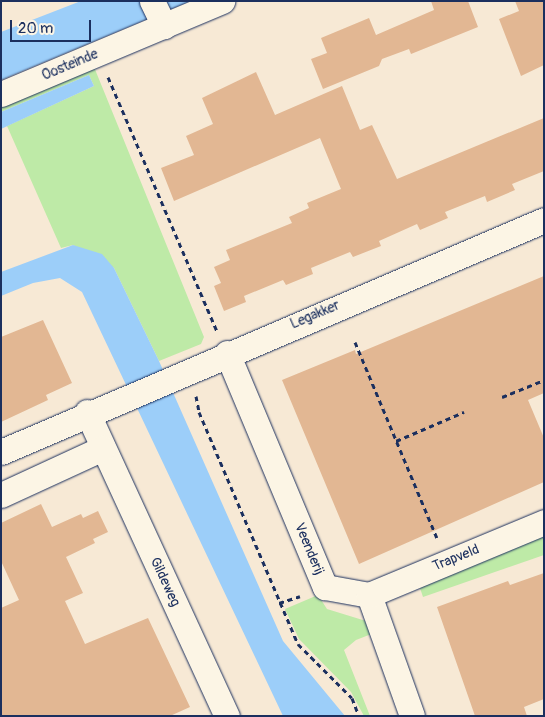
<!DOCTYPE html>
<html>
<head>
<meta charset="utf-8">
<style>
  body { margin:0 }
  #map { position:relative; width:545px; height:717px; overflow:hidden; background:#f7e9d5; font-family:Pangolin,sans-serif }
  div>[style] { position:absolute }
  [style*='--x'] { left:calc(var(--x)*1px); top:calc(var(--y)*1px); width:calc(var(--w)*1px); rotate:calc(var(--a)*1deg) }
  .green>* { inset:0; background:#beeaa7 }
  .water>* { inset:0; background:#9ccef9 }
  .building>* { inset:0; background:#e2b793 }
  .path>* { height:3px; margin-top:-1.5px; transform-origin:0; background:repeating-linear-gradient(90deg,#1b2f5e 0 5px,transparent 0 9px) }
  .roads { filter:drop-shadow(0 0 1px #1b2f5e) drop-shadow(0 0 1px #1b2f5e) }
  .street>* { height:25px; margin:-12.5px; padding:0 12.5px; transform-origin:12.5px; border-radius:12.5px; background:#fcf5e5 }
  span { translate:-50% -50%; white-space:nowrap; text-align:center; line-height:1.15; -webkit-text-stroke:4px #fcf5e5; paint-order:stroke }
  .street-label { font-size:14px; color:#1b2f5e }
  .frame { position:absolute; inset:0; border:2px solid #1b2f5e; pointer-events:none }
  .scale { position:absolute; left:10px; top:20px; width:81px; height:22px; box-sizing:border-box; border:2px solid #1b2f5e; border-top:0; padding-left:6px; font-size:15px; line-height:18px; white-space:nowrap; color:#1b2f5e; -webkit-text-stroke:4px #fcf5e5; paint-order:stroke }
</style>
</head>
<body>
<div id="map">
  <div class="green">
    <i style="clip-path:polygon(92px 62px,204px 337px,201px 344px,159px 361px,114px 268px,73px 245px,61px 248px,7px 126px,94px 86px,89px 75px,1px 112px,1px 101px)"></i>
    <i style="clip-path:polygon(544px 533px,544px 555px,423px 597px,419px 585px)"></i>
    <i style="clip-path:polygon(318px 595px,327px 609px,366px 621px,374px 633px,356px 640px,344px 650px,370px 716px,364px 716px,351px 692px,299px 639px,285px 609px)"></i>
  </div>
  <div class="water">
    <i style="clip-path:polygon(81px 1px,191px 1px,1px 80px,1px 32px)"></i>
    <i style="clip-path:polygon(89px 75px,94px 86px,1px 129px,1px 112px)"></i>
    <i style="clip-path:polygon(73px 245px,102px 254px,114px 268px,159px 361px,283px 641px,345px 716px,283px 716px,82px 292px,60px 278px,33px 283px,1px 296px,1px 272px)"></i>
  </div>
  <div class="building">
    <i style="clip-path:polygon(431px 1px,468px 1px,478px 27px,411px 54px,409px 49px,382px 59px,379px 66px,323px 89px,311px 59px,327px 53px,321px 38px,369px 18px,376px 35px,434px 10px)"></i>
    <i style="clip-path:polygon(515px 1px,544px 1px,544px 65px,521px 76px,499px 19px,519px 11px)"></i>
    <i style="clip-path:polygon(256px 72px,275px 115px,342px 86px,360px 130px,372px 125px,397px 179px,544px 118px,544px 171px,512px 184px,515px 190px,487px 202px,485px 196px,445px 212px,448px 218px,420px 230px,417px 224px,379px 241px,381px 246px,353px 257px,350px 252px,311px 268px,313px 274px,286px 285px,283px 280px,244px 296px,246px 302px,224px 311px,214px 286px,221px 283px,214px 267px,230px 260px,226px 250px,292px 223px,289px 217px,309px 208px,307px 203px,341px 189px,320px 138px,174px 201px,161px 168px,194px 155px,186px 136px,213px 124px,202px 98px)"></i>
    <i style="clip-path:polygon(544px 276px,544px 393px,528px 400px,544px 438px,544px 482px,359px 564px,282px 380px,355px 350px,356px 354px)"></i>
    <i style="clip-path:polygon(43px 320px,72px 383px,46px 395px,48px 400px,1px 422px,1px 337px)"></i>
    <i style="clip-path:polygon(41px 504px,52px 527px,81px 514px,83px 518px,98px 511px,108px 532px,93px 539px,95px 543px,66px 557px,83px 593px,65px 601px,85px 644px,148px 618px,190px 707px,170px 716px,1px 716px,1px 608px,19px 600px,1px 561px,1px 523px)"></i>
    <i style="clip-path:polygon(544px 573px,544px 699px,524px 707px,527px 716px,475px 716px,437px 607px,508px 581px,510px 585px)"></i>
  </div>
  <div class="path">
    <i style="--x:108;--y:77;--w:276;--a:66.8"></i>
    <i style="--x:355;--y:342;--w:212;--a:67.3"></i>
    <i style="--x:196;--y:396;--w:16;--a:79"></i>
    <i style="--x:199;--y:412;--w:252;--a:66.9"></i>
    <i style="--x:298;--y:644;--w:76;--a:45"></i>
    <i style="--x:352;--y:698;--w:19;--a:69"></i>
    <i style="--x:502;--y:397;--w:45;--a:-22"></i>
    <i style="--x:396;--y:441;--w:74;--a:-23.1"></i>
    <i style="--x:279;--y:603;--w:22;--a:-18"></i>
  </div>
  <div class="roads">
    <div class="street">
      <i style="--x:152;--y:1;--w:28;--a:64"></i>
      <i style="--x:1;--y:94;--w:240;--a:-22.8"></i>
      <i style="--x:227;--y:353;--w:254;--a:67.3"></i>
      <i style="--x:325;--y:587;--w:45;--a:10.3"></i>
      <i style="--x:369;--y:595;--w:128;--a:70.4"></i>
      <i style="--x:87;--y:412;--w:335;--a:65.3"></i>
      <i style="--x:1;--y:452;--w:590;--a:-23.13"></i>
      <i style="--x:1;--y:495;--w:112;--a:-24.7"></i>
      <i style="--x:369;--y:595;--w:190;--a:-22.6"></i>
    </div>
  </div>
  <div class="street-label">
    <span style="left:70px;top:65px;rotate:-23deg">Oosteinde</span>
    <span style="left:315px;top:315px;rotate:-23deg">Legakker</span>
    <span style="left:309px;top:549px;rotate:67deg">Veenderij</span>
    <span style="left:456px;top:558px;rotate:-22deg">Trapveld</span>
    <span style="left:165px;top:582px;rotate:65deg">Gildeweg</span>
  </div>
  <div class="frame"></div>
  <div class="scale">20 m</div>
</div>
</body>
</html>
